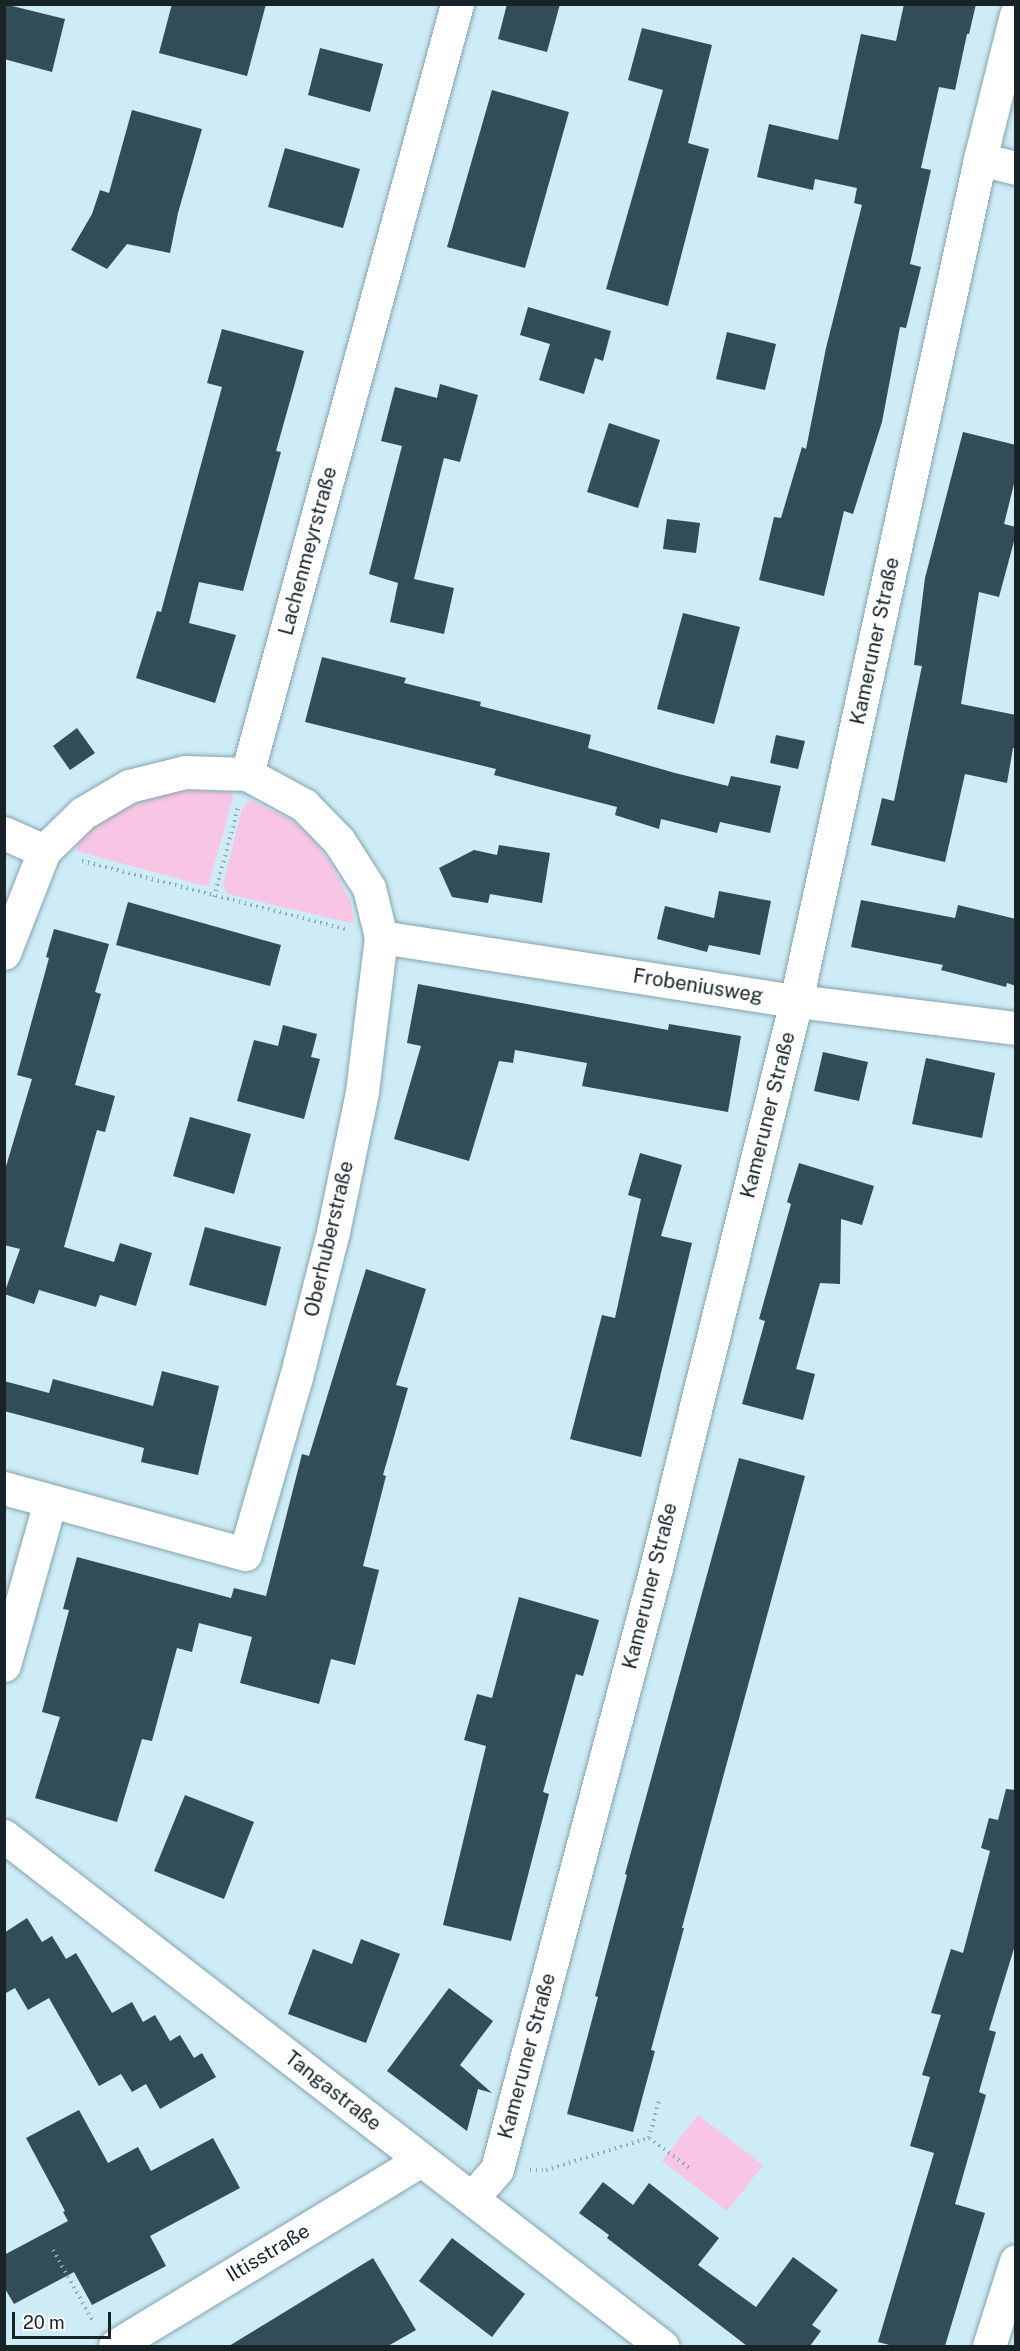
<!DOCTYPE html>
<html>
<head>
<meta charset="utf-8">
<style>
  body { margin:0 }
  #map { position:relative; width:1020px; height:2351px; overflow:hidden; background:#cdecf6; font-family:"Public Sans",sans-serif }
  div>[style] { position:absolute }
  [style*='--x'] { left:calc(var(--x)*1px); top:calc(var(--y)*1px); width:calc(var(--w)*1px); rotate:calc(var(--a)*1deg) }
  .green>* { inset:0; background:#f8c5e4 }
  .building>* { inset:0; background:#324d55 }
  .path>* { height:4px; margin-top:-2px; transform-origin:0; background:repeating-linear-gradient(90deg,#91aab2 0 1.5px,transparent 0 6px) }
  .roads { filter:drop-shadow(0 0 2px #85a3ac) drop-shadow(0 0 2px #85a3ac) }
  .street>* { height:33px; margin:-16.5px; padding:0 16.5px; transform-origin:16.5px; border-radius:16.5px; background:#fff }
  span { translate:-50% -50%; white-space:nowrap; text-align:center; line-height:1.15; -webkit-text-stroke:6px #fff; paint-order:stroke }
  .street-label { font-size:20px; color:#172327 }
  .frame { position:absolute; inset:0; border:6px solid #172327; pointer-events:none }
  .scale { position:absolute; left:12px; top:2312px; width:99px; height:27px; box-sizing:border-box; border:3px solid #172327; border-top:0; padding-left:8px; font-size:18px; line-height:21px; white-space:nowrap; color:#172327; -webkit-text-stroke:4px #fff; paint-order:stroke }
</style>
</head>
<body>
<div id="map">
  <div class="green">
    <i style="clip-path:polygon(177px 789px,229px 792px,233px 797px,209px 883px,205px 886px,77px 851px,77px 844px,93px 828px,124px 807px)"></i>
    <i style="clip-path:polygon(251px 800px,291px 820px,312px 838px,334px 869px,350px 901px,354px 922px,351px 923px,227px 894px,223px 884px,242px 809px)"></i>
    <i style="clip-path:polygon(698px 2115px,763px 2165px,727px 2211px,662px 2161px)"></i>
  </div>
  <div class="building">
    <i style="clip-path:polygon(4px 4px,65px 19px,52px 72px,4px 59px)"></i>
    <i style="clip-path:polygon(172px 4px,266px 4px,247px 76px,159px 53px)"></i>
    <i style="clip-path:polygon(507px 4px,560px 4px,547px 52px,498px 39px)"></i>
    <i style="clip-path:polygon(904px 4px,976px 4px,969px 34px,967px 34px,955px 90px,939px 87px,921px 168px,931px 170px,910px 264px,921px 267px,906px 328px,900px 327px,882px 422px,853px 514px,844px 511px,824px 596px,759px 580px,774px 517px,781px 518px,802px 447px,806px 449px,826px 348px,862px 205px,854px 203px,857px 188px,815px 179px,813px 190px,757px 177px,769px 124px,838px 140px,861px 34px,896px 41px)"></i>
    <i style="clip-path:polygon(642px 28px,712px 45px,688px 143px,709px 149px,668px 306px,606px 289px,663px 90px,628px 80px)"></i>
    <i style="clip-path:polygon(320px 48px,383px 64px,370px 112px,308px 95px)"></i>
    <i style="clip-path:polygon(492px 90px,569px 112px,525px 268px,447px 247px)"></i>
    <i style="clip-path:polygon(132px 110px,202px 129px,178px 213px,170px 253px,127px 244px,107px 269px,71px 250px,92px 214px,100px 190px,109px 193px)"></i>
    <i style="clip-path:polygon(285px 148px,360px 169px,343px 228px,268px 207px)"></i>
    <i style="clip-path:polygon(528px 307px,611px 331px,603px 361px,595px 358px,584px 394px,539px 380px,550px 344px,520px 335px)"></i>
    <i style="clip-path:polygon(222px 329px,304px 351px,276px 451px,281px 452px,243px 591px,199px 582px,189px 623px,236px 635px,215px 703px,136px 678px,157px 611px,161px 612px,222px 387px,207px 383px)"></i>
    <i style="clip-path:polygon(727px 332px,776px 344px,765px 390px,716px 379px)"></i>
    <i style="clip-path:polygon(440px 384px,478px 395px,460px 462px,444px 458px,414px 579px,454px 588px,444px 634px,390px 622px,398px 583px,369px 574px,402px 446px,381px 441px,395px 387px,437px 398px)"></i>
    <i style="clip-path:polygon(609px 423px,660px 440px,638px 508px,587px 492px)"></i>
    <i style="clip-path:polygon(963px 432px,1016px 445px,1016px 476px,1004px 524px,1016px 527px,1016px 534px,999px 597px,979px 592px,961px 704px,1016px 715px,1016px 748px,1013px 748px,1007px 783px,965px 774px,945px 862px,871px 845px,882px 798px,894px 801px,922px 666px,914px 665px,925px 578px)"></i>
    <i style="clip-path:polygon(667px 519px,700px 523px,696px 553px,663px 549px)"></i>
    <i style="clip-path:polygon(683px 613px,740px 627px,714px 724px,657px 709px)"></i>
    <i style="clip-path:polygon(322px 657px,406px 678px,404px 683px,481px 702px,480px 706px,591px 735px,588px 748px,675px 773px,728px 786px,731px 776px,781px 786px,770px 833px,720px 822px,717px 833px,661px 819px,659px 829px,615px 815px,617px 807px,494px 775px,496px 769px,305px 722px)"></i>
    <i style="clip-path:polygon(77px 728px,95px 753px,70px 770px,53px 746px)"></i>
    <i style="clip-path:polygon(776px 735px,805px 741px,798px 769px,770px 763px)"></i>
    <i style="clip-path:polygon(499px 845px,550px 853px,542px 903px,490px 894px,488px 903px,452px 897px,439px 868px,474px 850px,497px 855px)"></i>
    <i style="clip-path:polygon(719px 891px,771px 901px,760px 955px,709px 945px,707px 952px,657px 939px,665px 906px,714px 918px)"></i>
    <i style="clip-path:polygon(861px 900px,955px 918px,958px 905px,1016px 919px,1016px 986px,1007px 983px,1006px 987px,941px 970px,943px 965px,851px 947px)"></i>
    <i style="clip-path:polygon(128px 902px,281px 945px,270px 986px,116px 945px)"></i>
    <i style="clip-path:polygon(54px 929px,109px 944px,95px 992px,101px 994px,75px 1085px,115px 1096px,105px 1132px,97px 1130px,64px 1247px,114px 1262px,120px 1243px,152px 1253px,136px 1306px,100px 1295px,96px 1307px,39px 1290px,34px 1304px,4px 1294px,20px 1249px,4px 1245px,4px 1173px,32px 1079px,17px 1075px,49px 958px,46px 957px)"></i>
    <i style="clip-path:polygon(418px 984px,668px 1030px,669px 1024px,741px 1036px,728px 1112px,582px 1086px,587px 1063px,515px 1050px,513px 1063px,499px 1061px,469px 1161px,394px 1139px,421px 1046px,407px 1043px)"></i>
    <i style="clip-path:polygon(283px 1025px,317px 1034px,311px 1057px,320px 1059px,304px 1119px,237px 1101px,254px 1040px,278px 1046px)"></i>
    <i style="clip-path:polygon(823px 1052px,868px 1062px,859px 1101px,814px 1091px)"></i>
    <i style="clip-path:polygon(926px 1058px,995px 1073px,982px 1138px,912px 1124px)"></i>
    <i style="clip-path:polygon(190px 1117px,251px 1134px,234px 1194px,173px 1176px)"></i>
    <i style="clip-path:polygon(640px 1153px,682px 1165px,661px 1236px,692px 1243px,641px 1457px,570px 1439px,602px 1315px,615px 1318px,641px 1199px,628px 1195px)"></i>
    <i style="clip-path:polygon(799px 1163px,874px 1186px,862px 1225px,841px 1219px,840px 1284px,820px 1283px,796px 1369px,815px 1374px,803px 1420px,742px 1404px,765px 1321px,759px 1319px,791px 1204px,787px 1202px)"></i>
    <i style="clip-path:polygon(205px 1227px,281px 1247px,266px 1306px,189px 1285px)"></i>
    <i style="clip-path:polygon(366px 1269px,426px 1289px,396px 1385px,408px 1388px,383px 1475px,386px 1476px,363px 1566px,379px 1570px,355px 1665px,331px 1659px,319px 1704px,240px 1683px,252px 1637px,199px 1623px,192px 1652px,177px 1648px,152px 1741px,142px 1739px,117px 1822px,35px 1798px,60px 1717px,42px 1712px,69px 1610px,63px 1609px,77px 1557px,231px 1598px,234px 1588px,266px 1596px,302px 1454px,309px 1456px)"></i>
    <i style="clip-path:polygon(162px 1371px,219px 1386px,198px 1475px,141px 1462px,144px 1448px,4px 1411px,4px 1381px,49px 1393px,53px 1379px,153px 1406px)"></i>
    <i style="clip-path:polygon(739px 1458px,805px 1476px,682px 1928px,684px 1928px,651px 2050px,655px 2051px,633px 2132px,567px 2114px,598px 1997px,595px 1996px,627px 1875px,625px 1874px)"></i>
    <i style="clip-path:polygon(519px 1597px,599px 1620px,583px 1676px,576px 1674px,543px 1792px,549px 1794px,511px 1941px,443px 1925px,486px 1746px,464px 1740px,477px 1694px,492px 1698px)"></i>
    <i style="clip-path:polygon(1006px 1789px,1016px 1790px,1016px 1942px,989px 2030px,996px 2032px,979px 2092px,986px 2095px,955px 2204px,985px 2213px,945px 2346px,893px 2346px,878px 2342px,934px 2153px,910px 2146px,930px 2077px,922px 2075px,941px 2015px,931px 2013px,951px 1949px,963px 1953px,990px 1851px,981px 1848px,989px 1818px,998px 1820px)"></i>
    <i style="clip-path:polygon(185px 1795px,254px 1822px,224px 1899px,154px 1871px)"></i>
    <i style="clip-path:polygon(27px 1918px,42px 1942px,52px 1936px,66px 1959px,76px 1953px,112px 2013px,132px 2002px,143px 2022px,155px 2015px,170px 2041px,180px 2035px,194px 2058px,202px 2053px,216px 2077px,160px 2109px,146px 2084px,132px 2092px,121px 2074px,99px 2086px,49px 1998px,28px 2010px,15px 1988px,4px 1994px,4px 1933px)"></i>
    <i style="clip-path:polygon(361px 1939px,400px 1954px,366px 2043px,288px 2014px,313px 1949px,352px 1964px)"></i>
    <i style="clip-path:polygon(449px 1988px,493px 2021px,460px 2065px,492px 2093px,478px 2089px,467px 2131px,387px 2071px)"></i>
    <i style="clip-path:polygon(79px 2110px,108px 2163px,138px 2147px,151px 2171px,213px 2138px,240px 2188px,150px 2236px,166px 2266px,92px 2305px,74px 2272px,14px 2304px,4px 2287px,4px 2255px,68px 2221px,63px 2212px,65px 2211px,26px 2138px)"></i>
    <i style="clip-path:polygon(603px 2182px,633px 2205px,649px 2183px,719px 2238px,698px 2265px,756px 2307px,793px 2257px,838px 2290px,812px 2325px,821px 2331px,810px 2346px,747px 2346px,607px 2238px,609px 2235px,579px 2213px)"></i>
    <i style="clip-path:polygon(452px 2238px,525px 2294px,492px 2337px,419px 2281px)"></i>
    <i style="clip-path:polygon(373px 2258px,416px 2330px,388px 2346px,229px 2346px)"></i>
  </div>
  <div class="path">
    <i style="--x:82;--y:861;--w:272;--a:14.5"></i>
    <i style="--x:214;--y:897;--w:92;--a:-74.9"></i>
    <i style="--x:649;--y:2138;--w:52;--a:36.4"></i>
    <i style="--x:530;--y:2170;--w:16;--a:0"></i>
    <i style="--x:546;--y:2170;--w:108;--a:-17.3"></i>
    <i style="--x:649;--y:2138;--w:42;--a:-75"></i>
    <i style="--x:53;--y:2250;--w:84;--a:60.7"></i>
  </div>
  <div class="roads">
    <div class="street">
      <i style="--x:980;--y:159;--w:37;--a:14"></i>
      <i style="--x:247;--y:774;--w:798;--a:-74.74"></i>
      <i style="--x:4;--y:833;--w:44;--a:24.2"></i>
      <i style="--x:381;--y:937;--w:420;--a:8.8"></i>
      <i style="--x:796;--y:1001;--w:222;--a:7"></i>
      <i style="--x:4;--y:953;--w:110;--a:-68.6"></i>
      <i style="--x:44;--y:851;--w:54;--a:-44.3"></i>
      <i style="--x:83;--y:813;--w:53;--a:-30.4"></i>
      <i style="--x:129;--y:786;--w:58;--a:-14"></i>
      <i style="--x:185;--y:772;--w:62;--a:1.8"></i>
      <i style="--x:247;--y:774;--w:65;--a:28.5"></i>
      <i style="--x:304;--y:805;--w:50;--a:45.8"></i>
      <i style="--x:339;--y:841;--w:56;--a:57.4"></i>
      <i style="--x:369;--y:888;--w:50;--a:76.2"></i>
      <i style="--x:381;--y:937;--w:156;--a:97"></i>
      <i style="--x:362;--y:1092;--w:143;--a:101.7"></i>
      <i style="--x:333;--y:1232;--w:150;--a:104.3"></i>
      <i style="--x:296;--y:1377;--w:184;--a:106.1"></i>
      <i style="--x:245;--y:1554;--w:250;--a:-164.7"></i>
      <i style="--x:4;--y:1665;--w:170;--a:-74.3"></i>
      <i style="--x:4;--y:1836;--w:833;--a:37.78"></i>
      <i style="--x:472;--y:2198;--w:38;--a:-49"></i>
      <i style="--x:497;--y:2169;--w:622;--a:-75.18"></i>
      <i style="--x:656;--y:1568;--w:584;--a:-76.13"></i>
      <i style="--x:796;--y:1001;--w:862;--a:-77.67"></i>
      <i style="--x:980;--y:159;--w:148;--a:-76"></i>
      <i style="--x:115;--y:2346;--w:358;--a:-31.3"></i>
      <i style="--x:989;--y:2346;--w:89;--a:-72.4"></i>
    </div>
  </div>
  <div class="street-label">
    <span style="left:308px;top:551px;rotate:-75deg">Lachenmeyrstraße</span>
    <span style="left:875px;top:641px;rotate:-78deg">Kameruner Straße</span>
    <span style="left:698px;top:986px;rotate:9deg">Frobeniusweg</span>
    <span style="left:768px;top:1115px;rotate:-76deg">Kameruner Straße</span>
    <span style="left:329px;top:1239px;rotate:-77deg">Oberhuberstraße</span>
    <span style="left:650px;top:1586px;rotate:-76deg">Kameruner Straße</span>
    <span style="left:527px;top:2056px;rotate:-75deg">Kameruner Straße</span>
    <span style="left:333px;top:2091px;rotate:38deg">Tangastraße</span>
    <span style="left:268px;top:2253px;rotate:-31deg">Iltisstraße</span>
  </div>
  <div class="frame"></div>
  <div class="scale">20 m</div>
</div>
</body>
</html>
